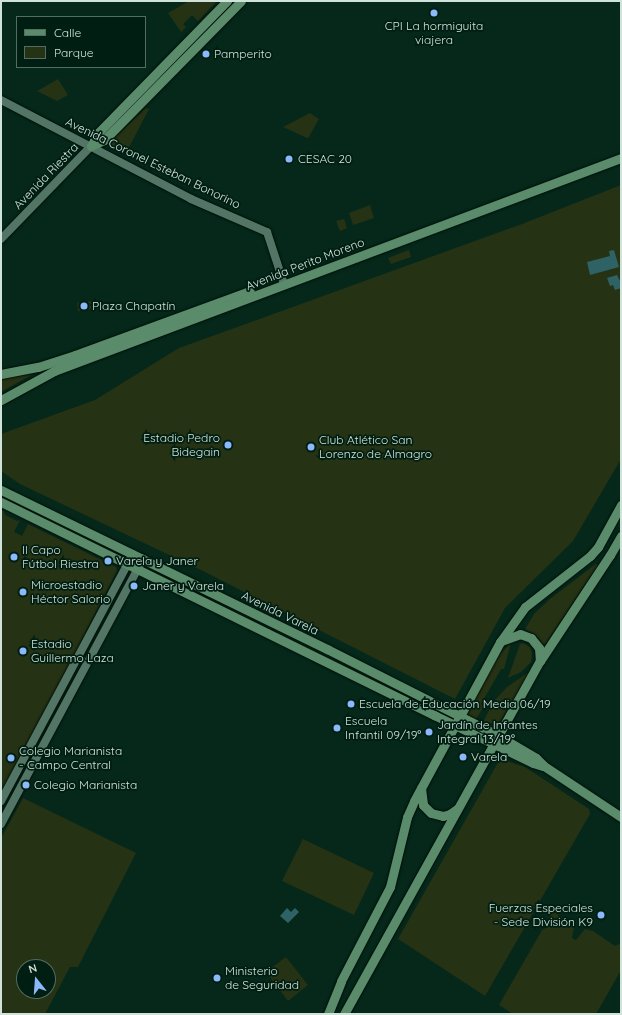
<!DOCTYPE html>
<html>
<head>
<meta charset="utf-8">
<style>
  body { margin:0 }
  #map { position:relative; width:622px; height:1015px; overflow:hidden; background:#05281b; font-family:Quicksand,sans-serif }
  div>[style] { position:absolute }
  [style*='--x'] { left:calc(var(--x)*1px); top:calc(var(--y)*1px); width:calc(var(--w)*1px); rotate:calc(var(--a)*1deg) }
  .green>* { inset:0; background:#253214 }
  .water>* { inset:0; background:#2f6265 }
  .roads { filter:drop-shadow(0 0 1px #000f07) drop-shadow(0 0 1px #000f07) }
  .tertiary>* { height:8px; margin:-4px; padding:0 4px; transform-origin:4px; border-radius:4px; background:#527565 }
  .secondary>* { height:9px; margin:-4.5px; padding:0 4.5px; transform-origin:4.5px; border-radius:4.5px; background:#5a8b6a }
  .dots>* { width:11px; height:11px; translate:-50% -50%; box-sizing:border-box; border:2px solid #001e12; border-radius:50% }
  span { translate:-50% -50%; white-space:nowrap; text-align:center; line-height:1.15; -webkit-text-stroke:3.5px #001e12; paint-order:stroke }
  .poi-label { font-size:12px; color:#d0e3da }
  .left { translate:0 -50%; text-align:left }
  .right { translate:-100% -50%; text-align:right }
  .street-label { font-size:12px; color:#d0e3da }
  .frame { position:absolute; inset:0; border:2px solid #d0e3da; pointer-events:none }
  .legend { position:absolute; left:16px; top:16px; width:130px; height:52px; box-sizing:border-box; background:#001e12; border:1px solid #536d62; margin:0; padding:5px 7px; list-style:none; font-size:12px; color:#d0e3da }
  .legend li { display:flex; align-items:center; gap:8px; height:20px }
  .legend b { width:20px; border:1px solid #536d62 }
  .north { position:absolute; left:16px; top:959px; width:40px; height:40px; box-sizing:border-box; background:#001e12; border:1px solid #536d62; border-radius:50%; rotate:343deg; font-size:11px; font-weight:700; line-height:16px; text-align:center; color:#d0e3da }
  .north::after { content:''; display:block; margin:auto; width:14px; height:18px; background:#8abafc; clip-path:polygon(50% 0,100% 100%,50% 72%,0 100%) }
</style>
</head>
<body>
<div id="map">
  <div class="green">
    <i style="clip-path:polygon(189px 1px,217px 1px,198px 21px,192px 15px,183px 24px,186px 27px,181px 32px,168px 13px)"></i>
    <i style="clip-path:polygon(58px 79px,68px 95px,57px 101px,37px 91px)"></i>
    <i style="clip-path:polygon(146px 108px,149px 109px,126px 153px,108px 144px)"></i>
    <i style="clip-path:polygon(310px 113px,319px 119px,309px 137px,307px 138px,283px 127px)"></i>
    <i style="clip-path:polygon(621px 185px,621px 459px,573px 541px,505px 608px,455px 699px,205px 572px,20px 484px,1px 471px,1px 434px,95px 400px,179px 348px,522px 224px)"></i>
    <i style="clip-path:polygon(370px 205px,374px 218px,353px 225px,349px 213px)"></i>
    <i style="clip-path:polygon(344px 219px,347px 228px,340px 231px,336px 221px)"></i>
    <i style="clip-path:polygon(409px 250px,411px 257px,391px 264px,388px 258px)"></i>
    <i style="clip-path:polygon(91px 301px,92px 309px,78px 311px,77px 303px)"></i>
    <i style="clip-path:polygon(33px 374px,1px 392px,1px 379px)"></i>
    <i style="clip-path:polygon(1px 510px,4px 511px,5px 515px,17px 521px,20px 520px,14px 532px,22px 536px,28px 524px,116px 567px,117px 571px,39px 723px,1px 793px)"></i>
    <i style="clip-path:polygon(596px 564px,598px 565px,545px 644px,543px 644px,536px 635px,525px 629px,534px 614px,551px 598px)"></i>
    <i style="clip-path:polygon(511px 643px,504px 669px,501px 669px,481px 704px,484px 706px,476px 719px,465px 713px,500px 654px)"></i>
    <i style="clip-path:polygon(523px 643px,530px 647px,532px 654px,531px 662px,521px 672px,508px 678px,520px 644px)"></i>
    <i style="clip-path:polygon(529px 672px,496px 729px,483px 722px,494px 701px,507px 687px)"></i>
    <i style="clip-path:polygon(500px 759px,525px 767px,589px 809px,590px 814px,485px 996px,398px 939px)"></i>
    <i style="clip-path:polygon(evenodd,23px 798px,136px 853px,78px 967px,70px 967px,45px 1014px,1px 1014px,1px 838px,23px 798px,24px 967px,48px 967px,48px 991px,24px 991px,24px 967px)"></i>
    <i style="clip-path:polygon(303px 839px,374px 873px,354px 915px,282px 881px)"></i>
    <i style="clip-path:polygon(553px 911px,574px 927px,572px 938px,576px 940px,585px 929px,593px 931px,615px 946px,621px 943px,621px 970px,596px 1014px,513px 1014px,499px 1005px)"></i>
    <i style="clip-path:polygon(286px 957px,308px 985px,288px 1001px,266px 972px)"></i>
  </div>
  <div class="water">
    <i style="clip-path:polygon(614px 250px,619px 267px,590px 275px,587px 262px,610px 256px,609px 251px)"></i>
    <i style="clip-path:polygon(617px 275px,621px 283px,621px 288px,615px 290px,613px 285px,610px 286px,607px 278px)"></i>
    <i style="clip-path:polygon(287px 908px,291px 912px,295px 908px,299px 912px,288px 923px,280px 916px)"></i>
  </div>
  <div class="roads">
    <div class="tertiary">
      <i style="--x:1;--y:100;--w:214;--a:27.5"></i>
      <i style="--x:191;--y:199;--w:83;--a:23.5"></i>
      <i style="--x:267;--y:232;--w:55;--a:71.9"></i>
      <i style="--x:1;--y:239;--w:129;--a:-45.9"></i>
      <i style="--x:1;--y:801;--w:280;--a:-61.9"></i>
      <i style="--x:1;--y:824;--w:301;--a:-61.8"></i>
    </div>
    <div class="secondary">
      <i style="--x:91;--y:146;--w:14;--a:-25"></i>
      <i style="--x:104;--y:140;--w:195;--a:-45.4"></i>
      <i style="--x:91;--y:146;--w:15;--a:-62"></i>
      <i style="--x:98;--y:133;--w:185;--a:-45.7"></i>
      <i style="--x:1;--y:374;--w:38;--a:-11"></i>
      <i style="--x:38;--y:367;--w:39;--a:-18"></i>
      <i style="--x:75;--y:355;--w:186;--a:-20.1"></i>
      <i style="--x:1;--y:400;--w:60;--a:-28.7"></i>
      <i style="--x:54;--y:371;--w:606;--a:-20.59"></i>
      <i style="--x:1;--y:490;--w:363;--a:26"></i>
      <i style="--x:327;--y:649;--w:193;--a:26.8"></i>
      <i style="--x:499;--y:736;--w:43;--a:30.7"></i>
      <i style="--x:536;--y:758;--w:11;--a:45"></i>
      <i style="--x:544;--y:766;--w:92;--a:33.5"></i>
      <i style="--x:1;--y:502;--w:483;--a:26.2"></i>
      <i style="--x:434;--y:715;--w:110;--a:25.9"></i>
      <i style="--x:533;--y:763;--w:10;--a:17"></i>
      <i style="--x:501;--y:641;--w:20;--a:-20"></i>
      <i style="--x:520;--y:634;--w:12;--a:20"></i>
      <i style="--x:531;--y:638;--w:13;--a:51"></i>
      <i style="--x:539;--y:648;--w:13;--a:86"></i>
      <i style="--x:421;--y:788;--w:17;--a:83"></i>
      <i style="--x:423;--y:805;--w:11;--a:45"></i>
      <i style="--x:431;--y:813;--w:12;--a:14"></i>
      <i style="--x:443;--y:816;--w:7;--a:-16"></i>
      <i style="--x:450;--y:814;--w:9;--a:-36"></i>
      <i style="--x:328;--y:1014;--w:35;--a:-68"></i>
      <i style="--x:341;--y:981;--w:106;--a:-62.5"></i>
      <i style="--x:390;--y:887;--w:72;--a:-76.3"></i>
      <i style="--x:407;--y:817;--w:17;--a:-66"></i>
      <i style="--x:414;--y:801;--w:181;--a:-61.6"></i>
      <i style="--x:500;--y:642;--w:43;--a:-54.5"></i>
      <i style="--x:525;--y:607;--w:83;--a:-38.1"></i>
      <i style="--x:590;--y:556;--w:12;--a:-48"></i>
      <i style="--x:598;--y:547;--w:48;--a:-61.3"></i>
      <i style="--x:344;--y:1014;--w:404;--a:-61"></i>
      <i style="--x:540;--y:661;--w:127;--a:-56.6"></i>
      <i style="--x:610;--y:555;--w:22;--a:-60"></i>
    </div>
  </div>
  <div class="dots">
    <i style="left:434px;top:13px;background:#8abafc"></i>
    <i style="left:206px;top:54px;background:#8abafc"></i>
    <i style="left:289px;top:159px;background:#8abafc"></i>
    <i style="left:84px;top:306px;background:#8abafc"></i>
    <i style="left:228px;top:445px;background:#8abafc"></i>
    <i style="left:311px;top:447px;background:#8abafc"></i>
    <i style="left:14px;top:557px;background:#8abafc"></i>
    <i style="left:108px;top:561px;background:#8abafc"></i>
    <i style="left:134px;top:586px;background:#8abafc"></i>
    <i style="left:23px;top:592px;background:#8abafc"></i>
    <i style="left:23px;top:651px;background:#8abafc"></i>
    <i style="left:351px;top:704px;background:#8abafc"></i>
    <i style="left:337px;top:728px;background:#8abafc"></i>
    <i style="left:429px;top:732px;background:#8abafc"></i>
    <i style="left:463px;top:757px;background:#8abafc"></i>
    <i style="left:11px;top:758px;background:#8abafc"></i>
    <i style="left:26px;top:785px;background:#8abafc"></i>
    <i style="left:601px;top:915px;background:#8abafc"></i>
    <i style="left:217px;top:978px;background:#8abafc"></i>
  </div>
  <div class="poi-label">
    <span style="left:434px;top:33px">CPI La hormiguita<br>viajera</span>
    <span class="left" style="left:214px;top:54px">Pamperito</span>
    <span class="left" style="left:298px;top:159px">CESAC 20</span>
    <span class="left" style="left:92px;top:306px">Plaza Chapatín</span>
    <span class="right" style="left:220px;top:445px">Estadio Pedro<br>Bidegain</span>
    <span class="left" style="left:319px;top:447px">Club Atlético San<br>Lorenzo de Almagro</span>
    <span class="left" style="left:22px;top:557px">Il Capo<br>Fútbol Riestra</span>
    <span class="left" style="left:116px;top:561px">Varela y Janer</span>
    <span class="left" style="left:31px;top:592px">Microestadio<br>Héctor Salorio</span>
    <span class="left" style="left:142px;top:586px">Janer y Varela</span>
    <span class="left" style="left:31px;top:651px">Estadio<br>Guillermo Laza</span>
    <span class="left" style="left:359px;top:704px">Escuela de Educación Media 06/19</span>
    <span class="left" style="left:345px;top:728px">Escuela<br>Infantil 09/19°</span>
    <span class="left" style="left:437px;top:732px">Jardín de Infantes<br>Integral 13/19°</span>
    <span class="left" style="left:19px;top:758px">Colegio Marianista<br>- Campo Central</span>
    <span class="left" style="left:471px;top:757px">Varela</span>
    <span class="left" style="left:34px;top:785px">Colegio Marianista</span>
    <span class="right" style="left:593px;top:915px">Fuerzas Especiales<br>- Sede División K9</span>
    <span class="left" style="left:225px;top:978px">Ministerio<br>de Seguridad</span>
  </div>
  <div class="street-label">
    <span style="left:153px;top:163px;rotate:26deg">Avenida Coronel Esteban Bonorino</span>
    <span style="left:46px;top:176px;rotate:-46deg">Avenida Riestra</span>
    <span style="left:305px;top:264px;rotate:-21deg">Avenida Perito Moreno</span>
    <span style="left:280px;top:613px;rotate:26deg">Avenida Varela</span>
  </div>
  <div class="frame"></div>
  <ul class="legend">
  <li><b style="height:5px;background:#5a8b6a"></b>Calle</li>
  <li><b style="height:11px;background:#253214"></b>Parque</li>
  </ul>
  <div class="north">N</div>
</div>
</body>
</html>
